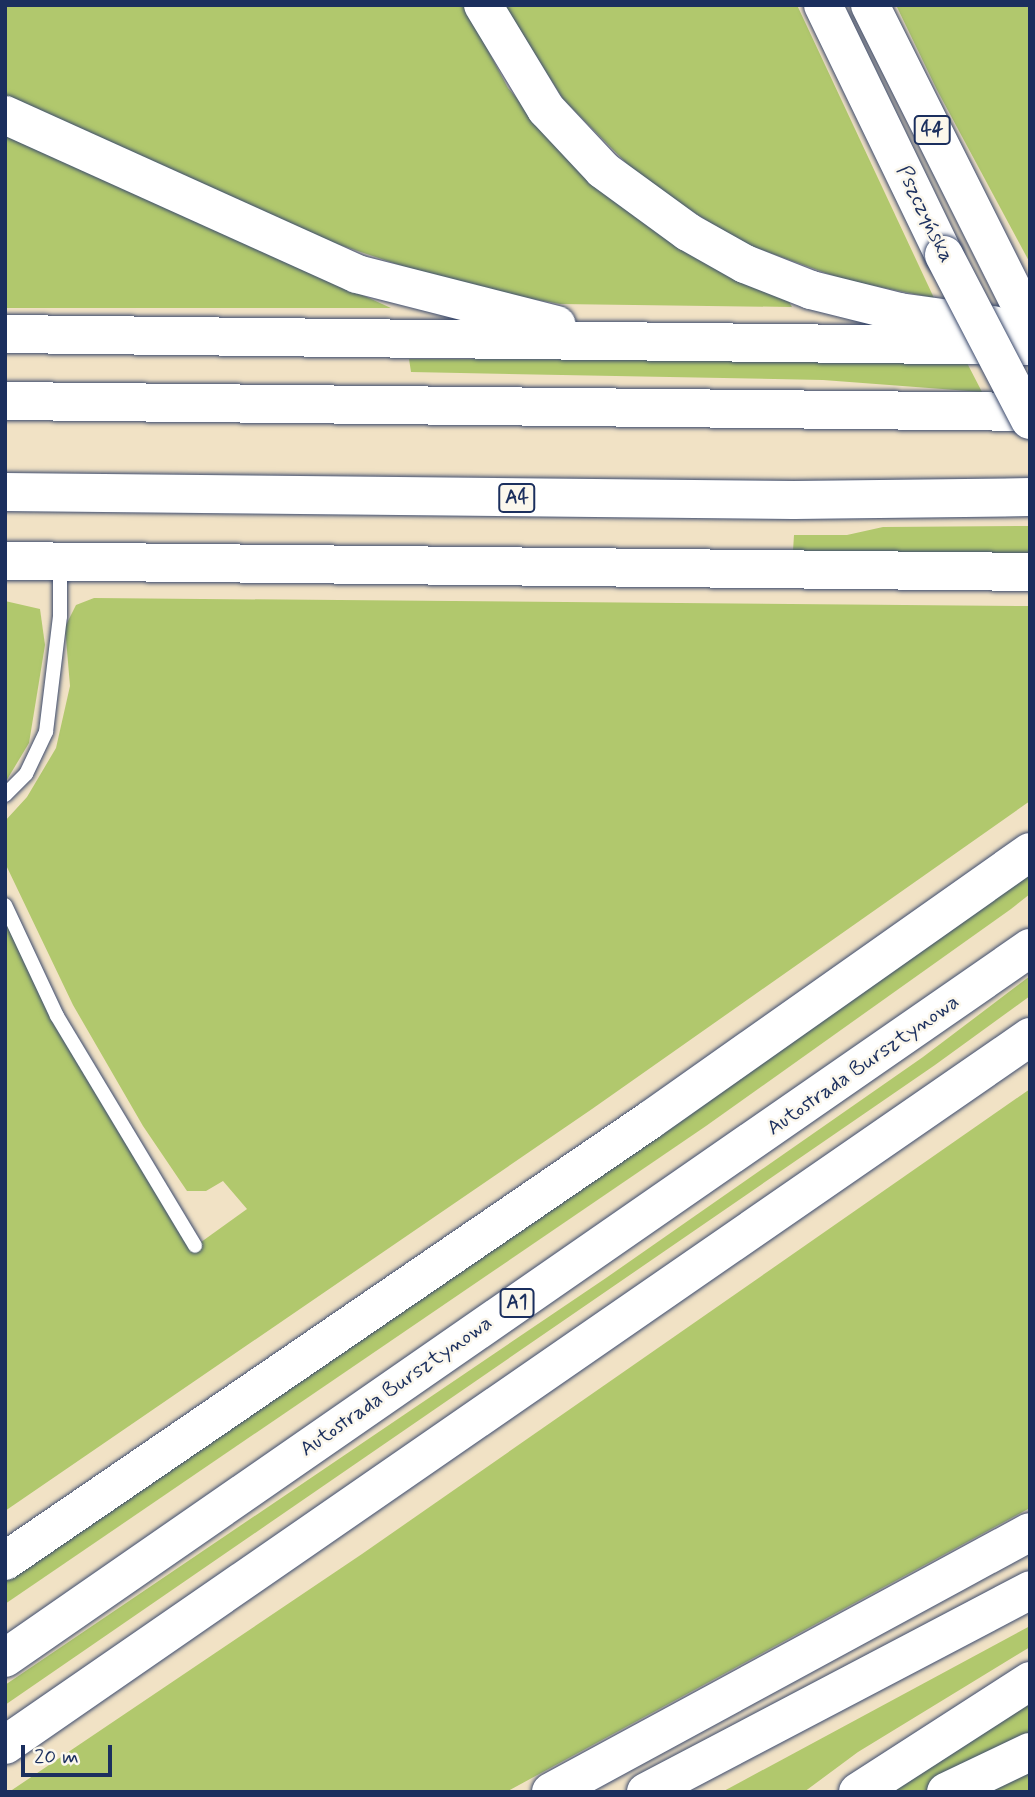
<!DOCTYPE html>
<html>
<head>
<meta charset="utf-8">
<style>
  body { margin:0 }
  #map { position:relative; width:1035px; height:1797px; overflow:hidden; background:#f1e2c5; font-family:Mynerve,sans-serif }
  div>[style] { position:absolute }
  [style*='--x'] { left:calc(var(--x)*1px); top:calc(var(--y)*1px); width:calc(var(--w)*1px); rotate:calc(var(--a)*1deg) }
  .green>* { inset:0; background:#b1c86d }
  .roads { filter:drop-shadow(0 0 2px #3b4a6d) drop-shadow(0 0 2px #3b4a6d) }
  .lane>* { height:14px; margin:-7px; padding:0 7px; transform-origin:7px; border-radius:7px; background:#fff }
  .primary>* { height:38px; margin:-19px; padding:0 19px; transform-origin:19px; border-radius:19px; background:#fff }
  .highway>* { height:38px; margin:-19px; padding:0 19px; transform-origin:19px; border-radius:19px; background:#fff }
  .bridges { filter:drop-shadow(0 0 2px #3b4a6d) drop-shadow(0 0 2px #3b4a6d) }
  .primary-bridge>* { height:38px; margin:-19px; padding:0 19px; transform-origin:19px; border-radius:19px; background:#fff }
  span { translate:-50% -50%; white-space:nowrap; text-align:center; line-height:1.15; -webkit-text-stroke:5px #fbf7ec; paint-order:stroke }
  .shield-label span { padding:2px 5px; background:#fbf7ec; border:2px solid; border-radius:5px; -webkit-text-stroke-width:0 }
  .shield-label { font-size:19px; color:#1b2f5e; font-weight:700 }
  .street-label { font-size:21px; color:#1b2f5e }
  .frame { position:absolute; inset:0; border:7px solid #1b2f5e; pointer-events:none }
  .scale { position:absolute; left:21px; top:1745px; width:91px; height:32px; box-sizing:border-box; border:4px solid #1b2f5e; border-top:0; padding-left:9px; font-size:21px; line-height:24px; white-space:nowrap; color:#1b2f5e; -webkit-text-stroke:5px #fbf7ec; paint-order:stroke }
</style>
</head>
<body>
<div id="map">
  <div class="green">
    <i style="clip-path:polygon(5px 5px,464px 5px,508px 88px,573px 163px,786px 296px,792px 307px,560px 304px,462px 286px,319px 238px,5px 96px)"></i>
    <i style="clip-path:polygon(504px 5px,797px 5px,934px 298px,845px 280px,740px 242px,642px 179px,563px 99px)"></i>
    <i style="clip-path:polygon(896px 5px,1030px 5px,1030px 263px,937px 90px)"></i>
    <i style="clip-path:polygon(5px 136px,124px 187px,391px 308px,5px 308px)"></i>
    <i style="clip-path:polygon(409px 359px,966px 361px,982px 392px,823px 380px,411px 372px)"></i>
    <i style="clip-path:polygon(1030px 526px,1030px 555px,793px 551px,794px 535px,847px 535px,883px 527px)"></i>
    <i style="clip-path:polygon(94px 598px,1030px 606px,1030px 801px,592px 1109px,5px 1511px,5px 920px,66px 1042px,190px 1250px,247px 1209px,223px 1181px,206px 1191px,187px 1191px,143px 1126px,73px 1005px,5px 863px,5px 821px,27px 797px,56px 748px,70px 686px,65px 627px,76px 605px)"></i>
    <i style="clip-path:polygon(5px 601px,40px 609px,45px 645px,29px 743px,5px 783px)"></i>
    <i style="clip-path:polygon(1030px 875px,1030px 894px,1011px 909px,706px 1126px,5px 1604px,5px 1582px)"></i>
    <i style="clip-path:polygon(1030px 976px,1030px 996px,935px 1065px,5px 1705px,5px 1685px,606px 1278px,923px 1057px)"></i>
    <i style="clip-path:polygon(1030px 1089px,1030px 1508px,506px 1792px,9px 1792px,362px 1554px)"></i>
    <i style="clip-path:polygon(1030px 1626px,1030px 1647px,858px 1752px,804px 1792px,722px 1792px)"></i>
    <i style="clip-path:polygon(1030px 1700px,1030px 1740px,923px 1792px,889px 1792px)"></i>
    <i style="clip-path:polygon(1030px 1762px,1030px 1792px,966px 1792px)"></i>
  </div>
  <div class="roads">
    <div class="lane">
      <i style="--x:5;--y:795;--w:30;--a:-45"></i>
      <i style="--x:26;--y:774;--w:47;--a:-64.5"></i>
      <i style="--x:46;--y:732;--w:117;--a:-83.1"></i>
      <i style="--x:60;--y:616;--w:53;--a:-90"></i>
      <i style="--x:5;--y:905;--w:123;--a:64.9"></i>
      <i style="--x:57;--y:1016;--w:268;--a:59"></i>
    </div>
    <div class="primary">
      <i style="--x:823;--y:5;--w:278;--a:64.2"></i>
      <i style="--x:870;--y:5;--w:358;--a:63.4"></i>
      <i style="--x:858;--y:1792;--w:205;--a:-32.8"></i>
      <i style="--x:946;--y:1792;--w:93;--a:-25.5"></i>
    </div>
    <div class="highway">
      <i style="--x:483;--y:5;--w:122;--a:58.8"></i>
      <i style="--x:546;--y:109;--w:83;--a:46.9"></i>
      <i style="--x:603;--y:170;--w:105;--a:36.1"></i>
      <i style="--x:688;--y:232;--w:65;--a:29.3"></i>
      <i style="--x:745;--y:264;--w:71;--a:21.5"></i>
      <i style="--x:811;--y:290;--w:91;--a:14"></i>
      <i style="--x:899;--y:312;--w:95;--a:7.9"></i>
      <i style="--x:5;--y:115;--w:386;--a:24.3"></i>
      <i style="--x:357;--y:274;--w:206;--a:14.3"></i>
      <i style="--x:5;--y:334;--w:1025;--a:0.67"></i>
      <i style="--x:5;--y:401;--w:1025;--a:0.61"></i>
      <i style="--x:5;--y:492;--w:789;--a:0.58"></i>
      <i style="--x:794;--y:500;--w:236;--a:-0.7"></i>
      <i style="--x:5;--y:561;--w:1025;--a:0.61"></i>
      <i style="--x:5;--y:1561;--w:781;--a:-34.36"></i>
      <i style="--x:650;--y:1120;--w:465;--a:-35.2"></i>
      <i style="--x:5;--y:1658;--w:1247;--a:-34.71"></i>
      <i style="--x:5;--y:1745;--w:1246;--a:-34.63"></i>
      <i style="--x:551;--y:1792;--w:545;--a:-28.49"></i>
      <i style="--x:646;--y:1792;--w:434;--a:-27.7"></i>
    </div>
  </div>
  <div class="bridges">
    <div class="primary-bridge">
      <i style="--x:944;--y:255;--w:186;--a:62.5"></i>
    </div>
  </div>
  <div class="shield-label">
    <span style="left:932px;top:130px">44</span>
    <span style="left:517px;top:498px">A4</span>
    <span style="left:517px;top:1303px">A1</span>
  </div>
  <div class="street-label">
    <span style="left:925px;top:214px;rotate:64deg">Pszczyńska</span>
    <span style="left:863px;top:1065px;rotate:-35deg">Autostrada Bursztynowa</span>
    <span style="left:396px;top:1386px;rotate:-35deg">Autostrada Bursztynowa</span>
  </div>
  <div class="frame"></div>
  <div class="scale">20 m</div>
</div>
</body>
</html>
